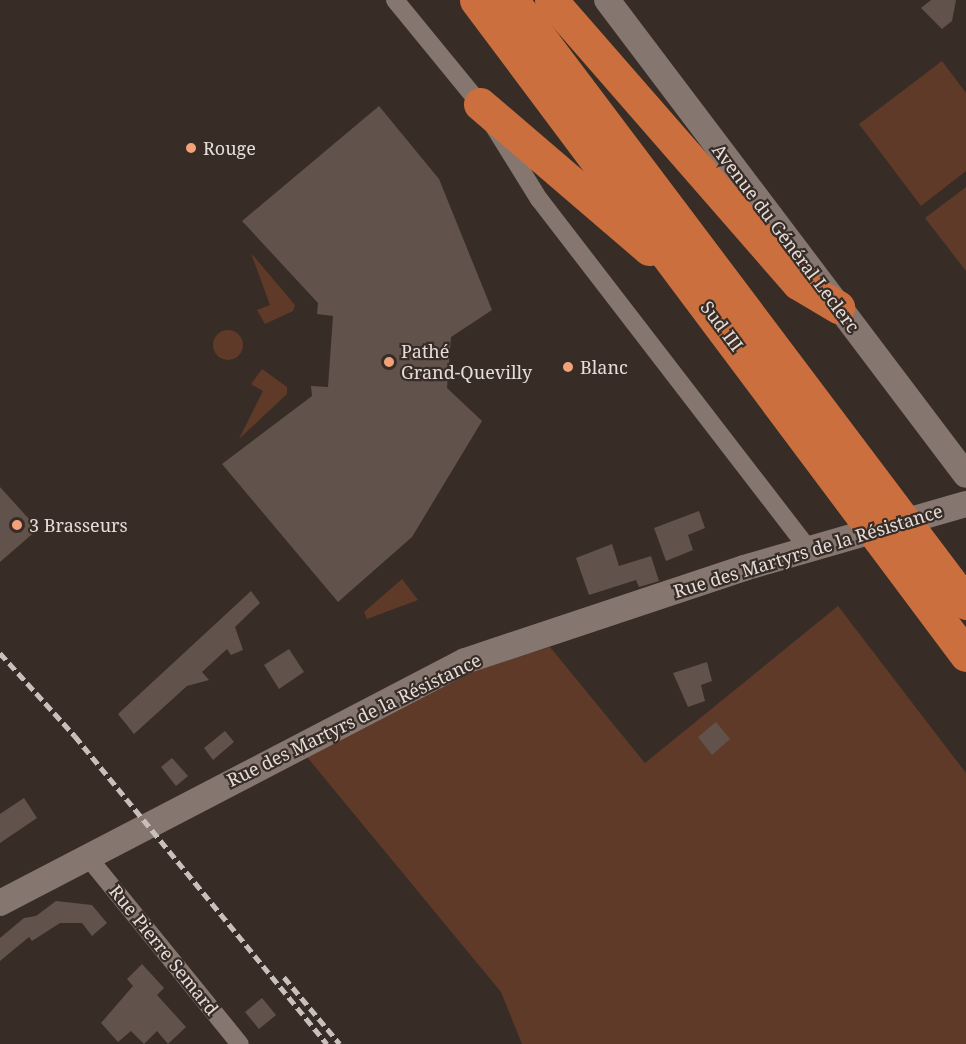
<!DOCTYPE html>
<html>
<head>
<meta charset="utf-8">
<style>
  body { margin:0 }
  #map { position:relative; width:966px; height:1044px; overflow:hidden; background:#382c26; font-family:"Noto Serif",serif }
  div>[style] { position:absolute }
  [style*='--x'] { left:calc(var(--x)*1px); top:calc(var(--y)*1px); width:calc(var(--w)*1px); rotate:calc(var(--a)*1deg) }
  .green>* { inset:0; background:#5f3a28 }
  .round { border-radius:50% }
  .building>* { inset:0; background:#61534c }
  .street>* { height:18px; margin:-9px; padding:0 9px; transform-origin:9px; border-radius:9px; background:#85766f }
  .secondary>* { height:26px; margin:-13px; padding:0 13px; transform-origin:13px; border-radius:13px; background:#85766f }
  .highway>* { height:33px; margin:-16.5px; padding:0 16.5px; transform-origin:16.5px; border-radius:16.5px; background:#cb6f3e }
  .rail>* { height:4.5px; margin-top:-2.25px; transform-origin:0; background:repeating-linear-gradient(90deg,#c9c0bc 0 9px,transparent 0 13.5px) }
  .dots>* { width:16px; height:16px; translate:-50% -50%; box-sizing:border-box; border:3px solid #382c26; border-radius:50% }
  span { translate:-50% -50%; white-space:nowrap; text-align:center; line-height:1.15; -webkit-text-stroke:4.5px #382c26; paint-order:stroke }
  .poi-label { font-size:18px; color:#e5ddd9 }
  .left { translate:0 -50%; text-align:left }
  .street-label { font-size:18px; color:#e5ddd9 }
</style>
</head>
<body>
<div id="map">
  <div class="green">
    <i style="clip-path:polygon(942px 61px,966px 93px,966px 171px,921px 206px,859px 124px)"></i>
    <i style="clip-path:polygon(966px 187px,966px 271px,925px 218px)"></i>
    <i style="clip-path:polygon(251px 253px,295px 305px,293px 311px,265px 324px,257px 310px,270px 305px)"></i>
    <i class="round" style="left:213px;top:330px;width:30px;height:30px"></i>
    <i style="clip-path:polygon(262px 369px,287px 387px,287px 394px,239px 439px,263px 391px,251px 384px)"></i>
    <i style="clip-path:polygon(402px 579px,418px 600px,367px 619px,364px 612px)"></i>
    <i style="clip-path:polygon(838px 606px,966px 773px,966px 1044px,522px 1044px,501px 992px,307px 757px,477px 670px,550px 647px,645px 763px)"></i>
  </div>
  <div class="building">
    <i style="clip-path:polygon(931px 0,956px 0,952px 21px,942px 29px,921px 8px)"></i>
    <i style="clip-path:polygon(379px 106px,439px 179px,492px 310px,451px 337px,447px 388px,482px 421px,412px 537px,338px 602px,222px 464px,312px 396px,311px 386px,328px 387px,333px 316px,317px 314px,318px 303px,242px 221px)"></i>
    <i style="clip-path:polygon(0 487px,38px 529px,0 562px)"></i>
    <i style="clip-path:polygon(699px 511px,705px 528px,688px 535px,693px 550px,666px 561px,654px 528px)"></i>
    <i style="clip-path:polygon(612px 544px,619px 566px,651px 556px,659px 581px,639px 587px,636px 580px,589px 595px,576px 558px)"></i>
    <i style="clip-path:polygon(251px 591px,260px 603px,235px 627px,243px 650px,231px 655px,227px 649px,202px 672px,209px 680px,187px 686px,134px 734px,118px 714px)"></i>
    <i style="clip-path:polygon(289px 649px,304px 672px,279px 689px,264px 665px)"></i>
    <i style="clip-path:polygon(707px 662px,712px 681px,701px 685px,705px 701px,688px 707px,673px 673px)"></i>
    <i style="clip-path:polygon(716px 722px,730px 739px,712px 755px,698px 737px)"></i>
    <i style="clip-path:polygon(225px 731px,234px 742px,213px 760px,204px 748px)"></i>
    <i style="clip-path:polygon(172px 758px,188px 776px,176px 786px,161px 767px)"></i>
    <i style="clip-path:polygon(24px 798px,37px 818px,0 843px,0 814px)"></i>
    <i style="clip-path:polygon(56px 901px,92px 905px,107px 923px,92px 936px,82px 923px,60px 923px,32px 941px,29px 937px,0 961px,0 938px,24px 918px,36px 916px)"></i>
    <i style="clip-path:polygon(142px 964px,164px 988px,157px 995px,186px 1027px,168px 1044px,157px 1031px,144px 1044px,131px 1031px,118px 1042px,101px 1023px,133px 986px,127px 979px)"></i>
    <i style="clip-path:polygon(262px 998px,276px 1015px,259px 1029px,245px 1012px)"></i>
  </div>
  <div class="street">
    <i style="--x:395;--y:0;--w:134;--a:50.7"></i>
    <i style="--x:480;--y:104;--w:112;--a:58.2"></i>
    <i style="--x:539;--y:199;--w:443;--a:52.4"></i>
    <i style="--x:87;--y:856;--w:242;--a:50.9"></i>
  </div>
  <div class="secondary">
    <i style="--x:607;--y:0;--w:595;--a:52.92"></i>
    <i style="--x:0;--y:903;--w:524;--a:-27.49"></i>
    <i style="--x:465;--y:661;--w:294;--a:-18.4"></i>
    <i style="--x:744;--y:568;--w:231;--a:-16.1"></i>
  </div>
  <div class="highway">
    <i style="--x:476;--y:0;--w:818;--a:53.2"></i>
    <i style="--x:512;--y:0;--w:755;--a:53.02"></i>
    <i style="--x:551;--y:0;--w:376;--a:48.9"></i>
    <i style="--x:798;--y:283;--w:47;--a:31"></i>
    <i style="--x:480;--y:104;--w:223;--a:40.6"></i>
  </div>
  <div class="rail">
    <i style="--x:0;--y:653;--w:112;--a:47.9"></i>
    <i style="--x:75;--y:736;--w:398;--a:50.7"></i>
    <i style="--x:284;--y:977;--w:87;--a:50.1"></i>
  </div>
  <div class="dots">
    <i style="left:191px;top:148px;background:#f1a27b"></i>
    <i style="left:389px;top:362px;background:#f1a27b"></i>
    <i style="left:568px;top:367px;background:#f1a27b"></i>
    <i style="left:17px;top:525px;background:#f1a27b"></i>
  </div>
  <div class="poi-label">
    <span class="left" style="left:203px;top:148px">Rouge</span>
    <span class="left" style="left:401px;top:362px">Pathé<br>Grand-Quevilly</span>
    <span class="left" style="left:580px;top:367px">Blanc</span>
    <span class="left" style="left:29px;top:525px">3 Brasseurs</span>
  </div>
  <div class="street-label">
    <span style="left:786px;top:238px;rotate:53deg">Avenue du Général Leclerc</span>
    <span style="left:722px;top:326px;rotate:53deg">Sud III</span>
    <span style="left:808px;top:551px;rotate:-17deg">Rue des Martyrs de la Résistance</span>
    <span style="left:354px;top:720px;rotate:-26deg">Rue des Martyrs de la Résistance</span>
    <span style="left:164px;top:950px;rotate:51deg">Rue Pierre Semard</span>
  </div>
</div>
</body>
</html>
